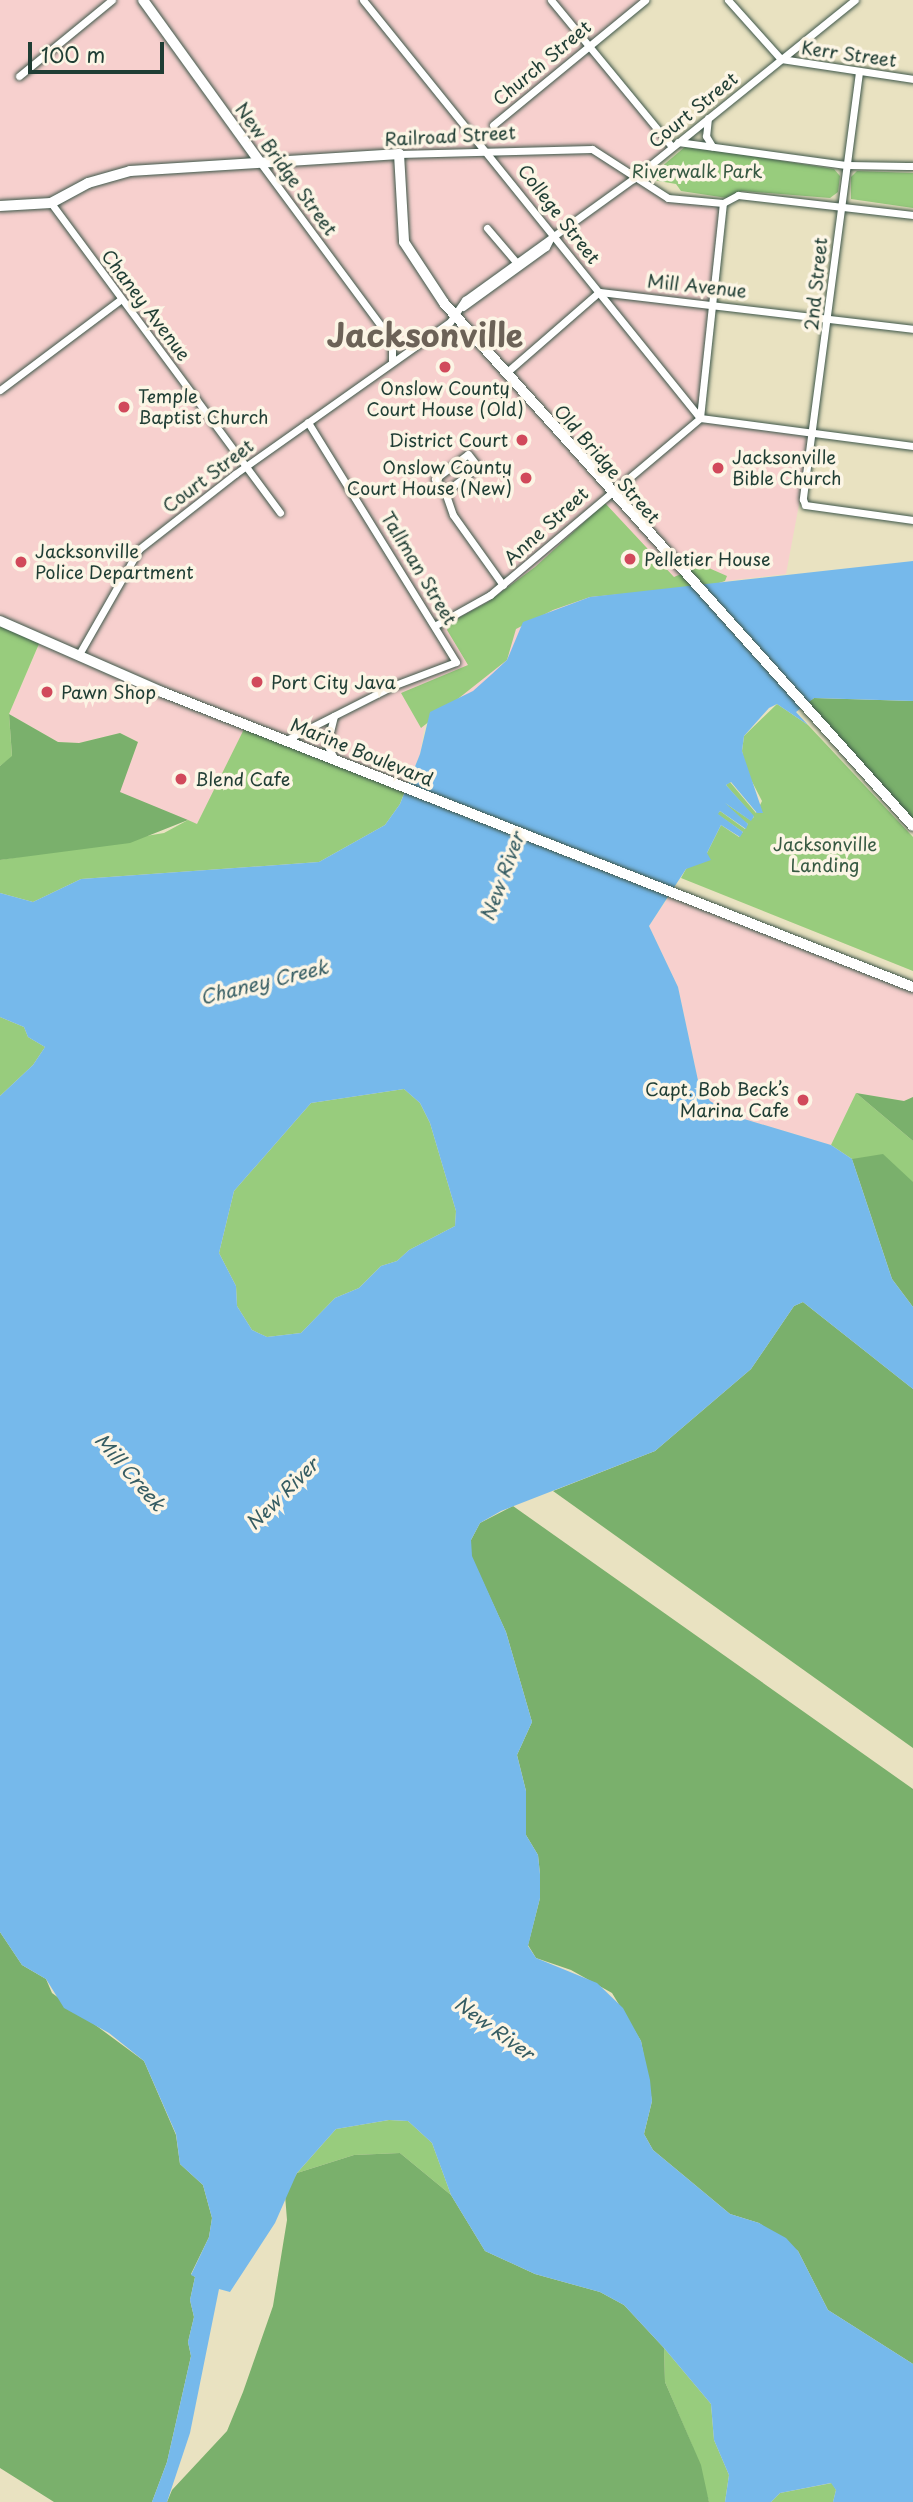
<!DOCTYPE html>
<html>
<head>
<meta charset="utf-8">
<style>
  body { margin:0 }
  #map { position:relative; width:913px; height:2502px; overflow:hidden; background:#e9e2c1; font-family:"Playpen Sans",sans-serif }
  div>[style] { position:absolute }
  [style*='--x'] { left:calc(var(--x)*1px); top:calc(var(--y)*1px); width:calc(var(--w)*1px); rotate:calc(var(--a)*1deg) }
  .built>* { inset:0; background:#f7d0ce }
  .green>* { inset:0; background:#98cc7d }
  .forest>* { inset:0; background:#7ab06c }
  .water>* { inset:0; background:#76b9eb }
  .roads { filter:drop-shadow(0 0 2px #3d5649) drop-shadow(0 0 2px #3d5649) }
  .street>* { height:7px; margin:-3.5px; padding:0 3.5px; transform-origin:3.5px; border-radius:3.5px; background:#fff }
  .secondary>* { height:10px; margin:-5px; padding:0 5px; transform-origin:5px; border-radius:5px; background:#fff }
  .primary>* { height:10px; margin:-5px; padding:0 5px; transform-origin:5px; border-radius:5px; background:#fff }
  .dots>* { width:19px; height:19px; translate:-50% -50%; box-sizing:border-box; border:4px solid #fcf5e5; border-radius:50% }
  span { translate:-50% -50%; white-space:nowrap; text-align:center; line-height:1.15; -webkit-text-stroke:7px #fcf5e5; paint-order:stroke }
  .street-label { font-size:18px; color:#1f3d34 }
  .park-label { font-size:18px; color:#375a43 }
  .poi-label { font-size:18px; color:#1f3d34 }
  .left { translate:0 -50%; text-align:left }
  .right { translate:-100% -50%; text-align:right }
  .water-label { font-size:19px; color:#355c62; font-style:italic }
  .town-label { font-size:32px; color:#6c6257; font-weight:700 }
  .scale { position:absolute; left:28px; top:42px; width:136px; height:32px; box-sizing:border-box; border:4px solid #1f3d34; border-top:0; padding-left:9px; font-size:21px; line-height:24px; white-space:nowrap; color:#1f3d34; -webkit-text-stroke:5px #fcf5e5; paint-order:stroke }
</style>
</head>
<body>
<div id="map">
  <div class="built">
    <i style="clip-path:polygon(0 0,645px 0,588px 45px,672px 147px,633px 178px,668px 198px,723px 203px,700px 418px,812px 435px,786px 574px,725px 581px,426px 719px,420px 754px,406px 788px,247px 725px,197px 824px,119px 792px,138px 742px,120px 733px,79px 743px,58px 742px,9px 714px,41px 640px,0 621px)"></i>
    <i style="clip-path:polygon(672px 892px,913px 987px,913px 1097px,904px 1101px,856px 1093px,831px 1145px,734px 1116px,710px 1101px,699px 1085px,678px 987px,649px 926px)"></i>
  </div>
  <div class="green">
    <i style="clip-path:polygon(686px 146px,834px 169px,840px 176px,838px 192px,830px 198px,742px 191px,727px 198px,681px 191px,676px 184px,647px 179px)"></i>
    <i style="clip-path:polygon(857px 171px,913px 173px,913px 208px,851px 199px,851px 177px)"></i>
    <i style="clip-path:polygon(605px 503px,674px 577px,702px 565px,727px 576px,725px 581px,710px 586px,590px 597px,553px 610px,516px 629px,507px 660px,421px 728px,401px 693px,468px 665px,447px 630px,449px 623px,488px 602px,535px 567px)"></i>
    <i style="clip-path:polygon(0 621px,41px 639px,9px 714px,12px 757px,0 766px)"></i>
    <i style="clip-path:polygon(777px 704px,808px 725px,913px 837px,913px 971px,681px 878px,686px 869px,707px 853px,721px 825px,739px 837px,743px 832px,717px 814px,720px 811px,745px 829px,748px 824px,723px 806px,725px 803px,750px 820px,754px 817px,726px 785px,730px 782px,756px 813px,762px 801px,746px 770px,742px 751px,744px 736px)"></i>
    <i style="clip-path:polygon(246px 725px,406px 788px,400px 804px,385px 825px,319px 862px,81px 879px,33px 902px,0 893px,0 860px,164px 833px,188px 820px,197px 824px)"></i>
    <i style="clip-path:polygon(0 1017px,24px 1027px,28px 1037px,45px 1047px,33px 1065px,0 1096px)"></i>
    <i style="clip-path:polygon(404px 1089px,420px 1103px,430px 1123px,456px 1211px,455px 1226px,409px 1250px,397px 1261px,381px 1266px,359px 1288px,335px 1298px,301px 1333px,267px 1337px,252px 1330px,237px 1306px,236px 1286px,219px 1253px,234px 1191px,311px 1103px)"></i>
    <i style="clip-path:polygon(856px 1093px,913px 1141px,913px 1307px,852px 1159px,831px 1145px)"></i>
    <i style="clip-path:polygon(389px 2120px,408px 2121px,432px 2143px,451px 2195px,400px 2153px,354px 2155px,297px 2173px,336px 2129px)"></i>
    <i style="clip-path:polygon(664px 2348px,711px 2404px,714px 2440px,729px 2475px,725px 2502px,709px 2502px,692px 2445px,665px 2382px)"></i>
    <i style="clip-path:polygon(832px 2483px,836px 2490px,833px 2502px,771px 2502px,780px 2493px)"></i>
  </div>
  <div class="forest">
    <i style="clip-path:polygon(814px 698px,913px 701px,913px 826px,803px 706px)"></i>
    <i style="clip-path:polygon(9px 714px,58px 742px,79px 743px,120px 733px,138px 742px,120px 792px,188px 820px,130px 843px,0 860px,0 766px,12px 756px)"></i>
    <i style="clip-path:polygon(856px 1093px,904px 1101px,913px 1097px,913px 1141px)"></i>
    <i style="clip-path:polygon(883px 1154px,913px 1182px,913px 1307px,892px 1279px,852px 1159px)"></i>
    <i style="clip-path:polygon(803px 1302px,913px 1389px,913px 1748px,553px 1491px,655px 1451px,751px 1369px,794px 1306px)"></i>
    <i style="clip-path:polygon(513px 1506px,913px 1789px,913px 2364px,828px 2310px,798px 2251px,759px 2223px,730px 2214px,653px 2150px,644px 2134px,652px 2101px,641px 2041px,612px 1993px,571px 1970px,536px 1958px,528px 1945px,540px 1898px,540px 1874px,538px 1855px,526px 1835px,526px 1791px,517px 1755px,532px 1722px,506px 1632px,471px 1556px,471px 1540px,480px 1523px)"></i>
    <i style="clip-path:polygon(0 1932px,22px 1965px,46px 1979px,52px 1993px,144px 2061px,176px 2135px,180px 2164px,203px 2185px,212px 2218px,209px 2237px,191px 2274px,195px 2277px,190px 2300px,194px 2317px,188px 2342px,191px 2356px,167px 2462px,152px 2502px,54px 2502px,0 2468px)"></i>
    <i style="clip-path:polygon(400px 2153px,451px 2195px,485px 2251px,535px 2274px,600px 2292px,624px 2305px,664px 2348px,665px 2382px,701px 2465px,709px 2502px,167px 2502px,172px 2490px,227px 2431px,243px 2392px,273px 2306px,287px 2220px,285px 2195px,297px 2173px,354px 2155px)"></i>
  </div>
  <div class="water">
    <i style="clip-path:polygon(evenodd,913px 561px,913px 701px,814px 698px,796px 712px,808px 725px,777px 704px,769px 708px,744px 736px,742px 751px,763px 813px,757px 813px,731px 782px,726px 785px,754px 816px,751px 821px,725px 803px,748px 824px,746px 829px,720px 811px,718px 814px,743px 832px,740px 837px,721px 825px,707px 853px,711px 860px,686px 869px,649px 926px,678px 987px,699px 1085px,710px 1101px,734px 1116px,831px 1145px,852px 1159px,892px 1279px,913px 1307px,913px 1389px,803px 1302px,794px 1306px,751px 1369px,655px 1451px,501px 1511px,480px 1523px,471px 1540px,472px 1556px,506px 1632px,532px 1722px,517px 1755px,526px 1791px,526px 1835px,538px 1855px,540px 1874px,540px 1898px,528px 1946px,536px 1958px,597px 1983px,623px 2008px,641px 2041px,650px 2080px,652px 2101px,644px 2134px,653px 2150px,730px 2214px,759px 2223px,786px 2238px,798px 2251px,828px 2310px,913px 2364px,913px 2502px,833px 2502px,836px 2490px,831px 2483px,780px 2493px,771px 2502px,725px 2502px,729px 2475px,714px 2440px,711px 2404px,664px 2348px,624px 2305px,600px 2292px,535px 2274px,485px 2251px,451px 2195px,432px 2143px,408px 2121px,389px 2120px,336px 2129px,297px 2173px,275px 2223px,230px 2292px,219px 2289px,190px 2433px,167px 2502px,152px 2502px,167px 2462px,191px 2356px,188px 2342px,194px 2317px,190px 2300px,195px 2277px,191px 2275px,209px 2237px,212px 2218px,203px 2185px,180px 2164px,176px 2134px,144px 2061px,109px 2033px,64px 2008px,46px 1979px,22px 1965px,0 1932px,0 1096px,33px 1065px,45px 1047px,28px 1037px,24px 1027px,0 1017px,0 893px,33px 902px,81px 879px,319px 862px,385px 825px,400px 804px,420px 754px,430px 712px,473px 691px,492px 674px,507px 660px,523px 622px,590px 597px,913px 561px,404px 1089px,420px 1103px,430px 1123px,456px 1211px,455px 1226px,409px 1250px,397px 1261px,381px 1266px,359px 1288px,335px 1298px,301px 1333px,267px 1337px,252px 1330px,237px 1306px,236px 1286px,219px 1253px,234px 1191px,311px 1103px,404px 1089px)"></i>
  </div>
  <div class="roads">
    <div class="street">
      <i style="--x:363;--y:0;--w:537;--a:51.12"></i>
      <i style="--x:551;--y:0;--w:190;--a:50.5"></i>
      <i style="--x:728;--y:0;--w:79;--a:48.1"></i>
      <i style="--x:781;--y:59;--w:134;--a:8.6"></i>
      <i style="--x:859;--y:72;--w:431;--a:97.5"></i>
      <i style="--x:803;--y:499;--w:6;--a:72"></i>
      <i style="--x:805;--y:505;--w:109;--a:7.9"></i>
      <i style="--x:19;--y:76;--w:120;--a:-39.3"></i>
      <i style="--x:708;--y:118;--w:18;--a:96"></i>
      <i style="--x:706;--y:136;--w:12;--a:59"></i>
      <i style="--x:493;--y:125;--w:197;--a:-39.4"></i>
      <i style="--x:678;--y:142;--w:171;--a:7.8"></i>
      <i style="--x:847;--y:165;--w:66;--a:0.9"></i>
      <i style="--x:399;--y:154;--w:193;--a:-1.5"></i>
      <i style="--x:592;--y:149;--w:90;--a:32.8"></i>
      <i style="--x:668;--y:198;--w:55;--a:5.2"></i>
      <i style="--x:723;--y:203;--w:17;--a:-28"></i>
      <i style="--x:738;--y:195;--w:176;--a:6.5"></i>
      <i style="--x:259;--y:161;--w:224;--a:53.5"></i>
      <i style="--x:392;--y:341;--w:19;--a:90"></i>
      <i style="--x:51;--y:203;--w:385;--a:53.5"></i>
      <i style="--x:487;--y:228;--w:45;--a:49.5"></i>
      <i style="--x:463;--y:307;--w:102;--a:-35.9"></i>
      <i style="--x:546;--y:247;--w:7;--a:-63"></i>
      <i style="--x:507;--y:372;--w:122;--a:-41"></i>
      <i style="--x:599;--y:292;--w:316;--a:6.7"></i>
      <i style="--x:0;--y:390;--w:151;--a:-36.9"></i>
      <i style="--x:700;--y:418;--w:216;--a:-83.9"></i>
      <i style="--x:445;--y:492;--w:16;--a:-128"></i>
      <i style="--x:435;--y:479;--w:41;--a:-37.1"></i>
      <i style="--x:468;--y:454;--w:16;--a:52"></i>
      <i style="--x:478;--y:467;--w:41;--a:142.9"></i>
      <i style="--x:445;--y:492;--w:24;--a:71"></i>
      <i style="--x:453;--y:515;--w:86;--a:54.5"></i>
      <i style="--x:436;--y:625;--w:62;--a:-29.1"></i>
      <i style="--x:490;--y:595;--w:275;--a:-40.1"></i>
      <i style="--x:700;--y:418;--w:215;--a:7.5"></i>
      <i style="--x:78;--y:656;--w:123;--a:-60.3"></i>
      <i style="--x:139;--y:549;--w:122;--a:-38"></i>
      <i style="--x:235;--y:474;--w:263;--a:-35.3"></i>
      <i style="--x:450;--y:322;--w:27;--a:-56"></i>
      <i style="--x:465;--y:300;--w:207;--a:-35.8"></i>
      <i style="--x:633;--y:179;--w:285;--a:-38.9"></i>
      <i style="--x:286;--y:740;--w:122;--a:-26.8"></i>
      <i style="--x:395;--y:685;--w:65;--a:-20.7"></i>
      <i style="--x:456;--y:662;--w:282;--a:-121.7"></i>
      <i style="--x:334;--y:758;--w:16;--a:-117"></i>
      <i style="--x:327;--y:744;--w:29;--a:-76"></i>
    </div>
    <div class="secondary">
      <i style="--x:143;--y:0;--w:198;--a:54.2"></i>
      <i style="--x:0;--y:206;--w:51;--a:-3.4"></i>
      <i style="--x:51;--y:203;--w:42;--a:-28.4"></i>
      <i style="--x:88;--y:183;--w:44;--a:-15.9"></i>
      <i style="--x:130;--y:171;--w:270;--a:-3.6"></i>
      <i style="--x:399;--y:154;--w:88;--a:86.7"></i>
      <i style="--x:404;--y:242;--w:73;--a:56.7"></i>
      <i style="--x:444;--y:303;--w:702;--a:48.12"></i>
    </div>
    <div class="primary">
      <i style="--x:0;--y:621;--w:177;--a:23.7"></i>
      <i style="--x:162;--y:692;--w:807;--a:21.45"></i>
    </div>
  </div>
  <div class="dots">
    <i style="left:445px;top:367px;background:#d1495b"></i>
    <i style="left:124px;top:407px;background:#d1495b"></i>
    <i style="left:522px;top:440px;background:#d1495b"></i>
    <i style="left:718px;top:468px;background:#d1495b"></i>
    <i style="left:526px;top:478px;background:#d1495b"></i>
    <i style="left:630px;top:559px;background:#d1495b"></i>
    <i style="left:21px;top:562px;background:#d1495b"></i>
    <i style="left:257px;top:682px;background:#d1495b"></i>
    <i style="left:47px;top:692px;background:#d1495b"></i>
    <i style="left:181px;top:779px;background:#d1495b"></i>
    <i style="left:803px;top:1100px;background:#d1495b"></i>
  </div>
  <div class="street-label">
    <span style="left:849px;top:54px;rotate:8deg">Kerr Street</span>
    <span style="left:542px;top:63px;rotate:-40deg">Church Street</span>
    <span style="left:693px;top:110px;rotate:-39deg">Court Street</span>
    <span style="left:450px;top:136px;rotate:-3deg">Railroad Street</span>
    <span style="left:286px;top:169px;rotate:54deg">New Bridge Street</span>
    <span style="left:559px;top:214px;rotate:52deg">College Street</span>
    <span style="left:816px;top:284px;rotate:-84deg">2nd Street</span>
    <span style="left:697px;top:286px;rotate:6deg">Mill Avenue</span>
    <span style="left:146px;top:305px;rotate:53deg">Chaney Avenue</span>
    <span style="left:607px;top:464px;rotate:49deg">Old Bridge Street</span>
    <span style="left:208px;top:476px;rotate:-37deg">Court Street</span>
    <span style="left:546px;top:526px;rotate:-42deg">Anne Street</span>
    <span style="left:419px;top:568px;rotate:59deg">Tallman Street</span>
    <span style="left:362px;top:752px;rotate:22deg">Marine Boulevard</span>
  </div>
  <div class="park-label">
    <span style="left:697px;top:171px">Riverwalk Park</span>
    <span style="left:825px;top:855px">Jacksonville<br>Landing</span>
  </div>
  <div class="poi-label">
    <span style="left:445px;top:399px">Onslow County<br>Court House (Old)</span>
    <span class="left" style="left:138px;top:407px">Temple<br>Baptist Church</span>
    <span class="right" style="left:508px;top:440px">District Court</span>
    <span class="left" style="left:732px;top:468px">Jacksonville<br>Bible Church</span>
    <span class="right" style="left:512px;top:478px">Onslow County<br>Court House (New)</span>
    <span class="left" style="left:35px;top:562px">Jacksonville<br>Police Department</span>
    <span class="left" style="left:644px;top:559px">Pelletier House</span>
    <span class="left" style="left:271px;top:682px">Port City Java</span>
    <span class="left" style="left:61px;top:692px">Pawn Shop</span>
    <span class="left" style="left:195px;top:779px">Blend Cafe</span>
    <span class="right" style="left:789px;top:1100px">Capt. Bob Beck’s<br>Marina Cafe</span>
  </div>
  <div class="water-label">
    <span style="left:502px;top:877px;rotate:-70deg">New River</span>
    <span style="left:264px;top:982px;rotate:-14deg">Chaney Creek</span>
    <span style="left:130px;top:1472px;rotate:49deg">Mill Creek</span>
    <span style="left:282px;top:1494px;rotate:-45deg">New River</span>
    <span style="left:494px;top:2028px;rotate:36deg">New River</span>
  </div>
  <div class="town-label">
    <span style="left:425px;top:334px">Jacksonville</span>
  </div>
  <div class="scale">100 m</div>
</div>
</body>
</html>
